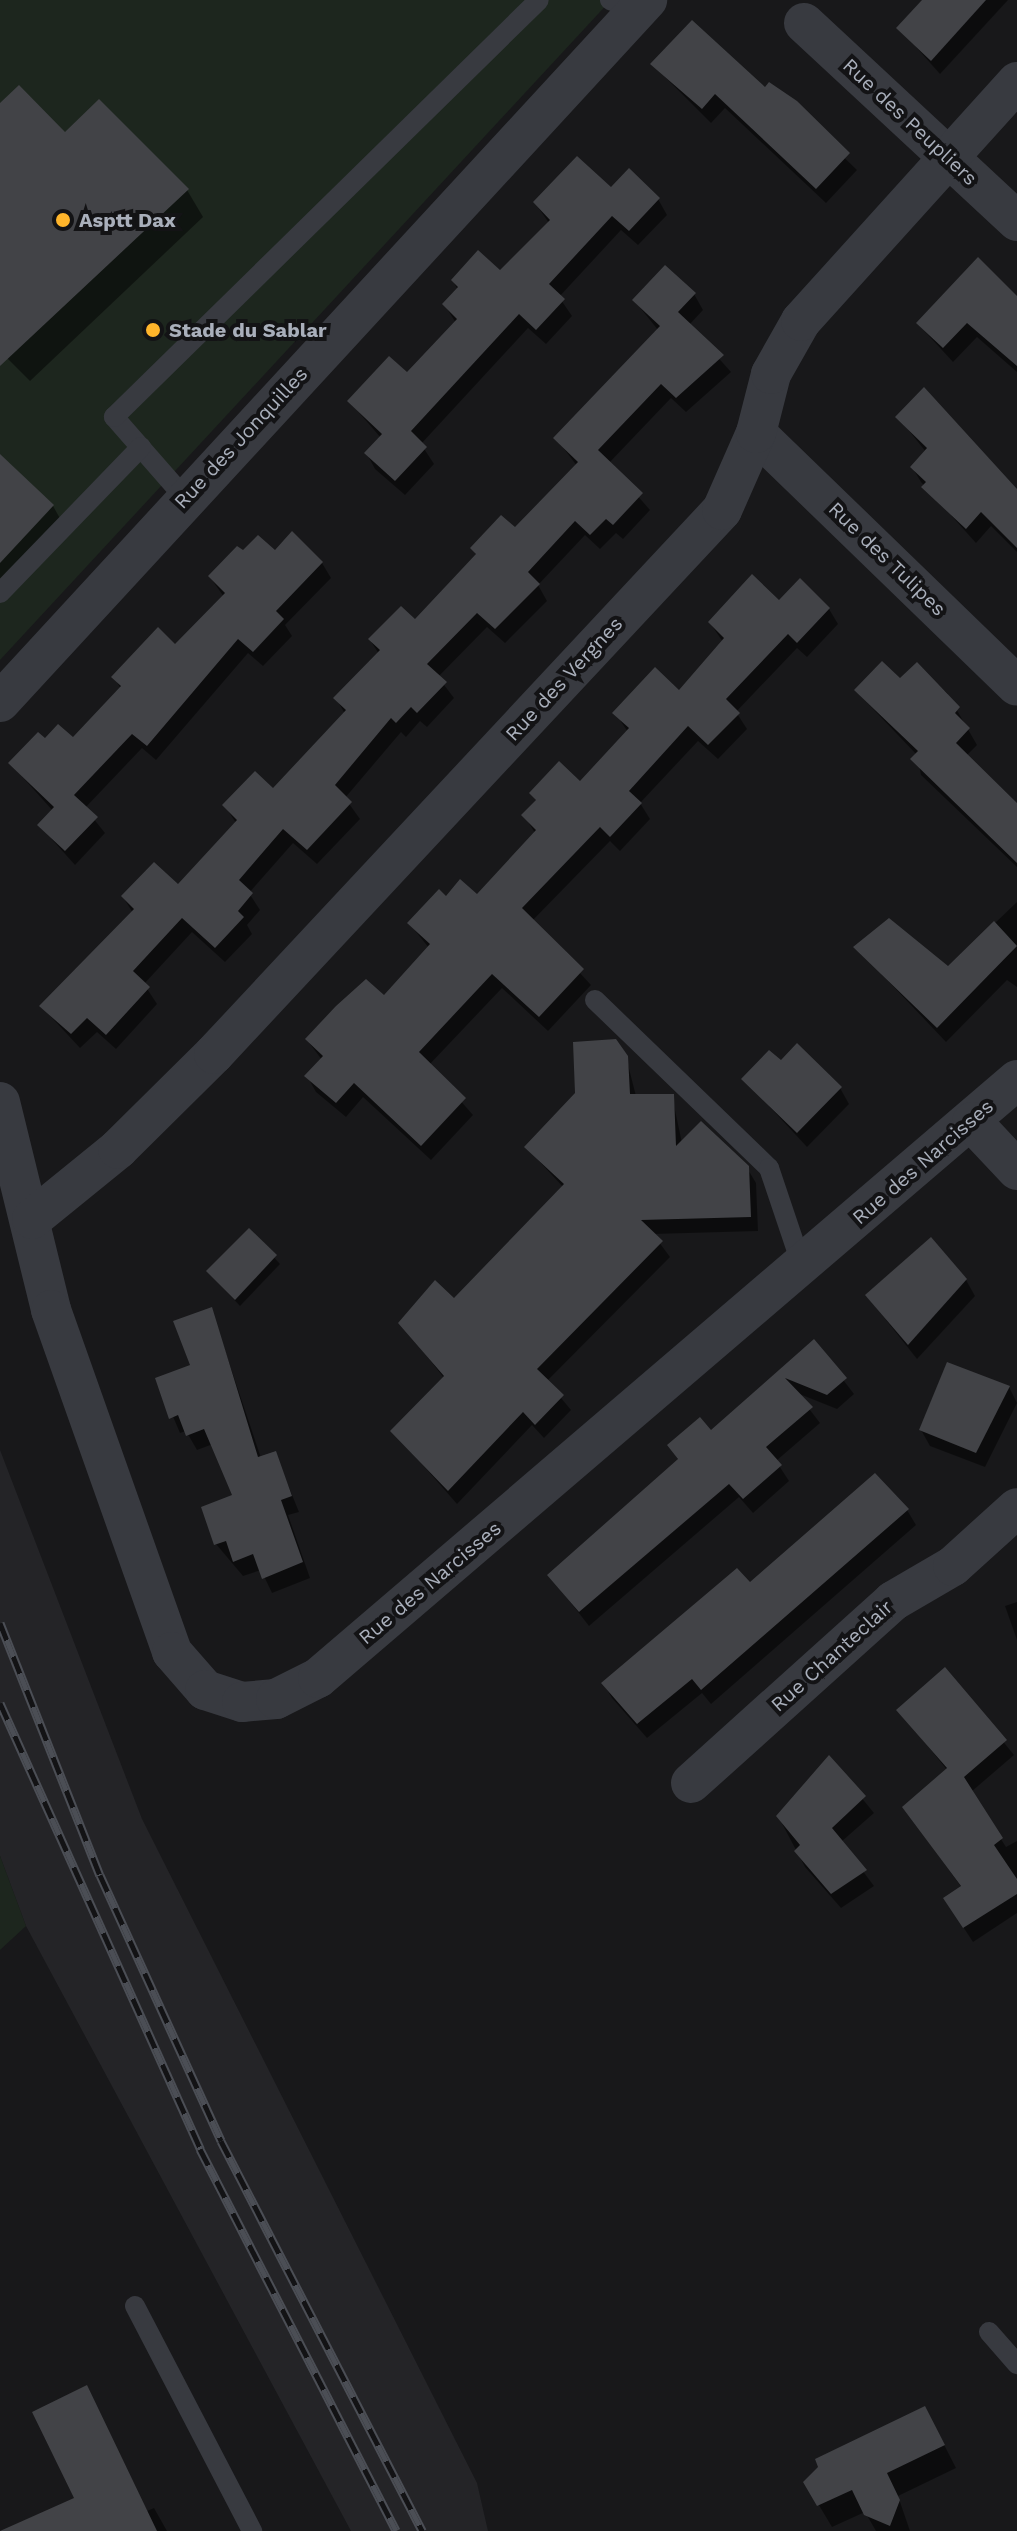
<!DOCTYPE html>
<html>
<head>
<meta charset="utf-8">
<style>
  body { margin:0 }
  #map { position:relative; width:1017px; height:2531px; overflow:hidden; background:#18181a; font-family:"Work Sans",sans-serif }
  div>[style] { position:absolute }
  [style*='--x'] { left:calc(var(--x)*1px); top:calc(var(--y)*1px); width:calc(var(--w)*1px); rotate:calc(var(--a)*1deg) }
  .built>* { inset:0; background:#242427 }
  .green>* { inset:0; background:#1d261e }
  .shadow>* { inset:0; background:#0007 }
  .building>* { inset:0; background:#424347 }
  .service>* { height:20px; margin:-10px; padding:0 10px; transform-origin:10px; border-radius:10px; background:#383a40 }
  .minor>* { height:40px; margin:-20px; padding:0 20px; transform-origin:20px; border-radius:20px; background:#383a40 }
  .rail>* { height:9px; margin-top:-4.5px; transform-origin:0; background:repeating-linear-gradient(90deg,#131315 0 18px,#4b4e55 0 36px); box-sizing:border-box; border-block:2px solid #4b4e55 }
  .dots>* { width:22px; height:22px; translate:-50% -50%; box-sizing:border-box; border:4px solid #131315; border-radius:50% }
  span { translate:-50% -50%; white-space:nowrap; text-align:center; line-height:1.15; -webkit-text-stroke:8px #131315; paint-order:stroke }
  .street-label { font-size:20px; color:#a9afbb }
  .poi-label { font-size:20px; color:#a9afbb; font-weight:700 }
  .left { translate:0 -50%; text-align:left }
</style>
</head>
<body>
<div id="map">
  <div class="built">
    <i style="clip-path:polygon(0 1450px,142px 1819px,477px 2483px,488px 2531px,351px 2531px,26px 1926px,0 1856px)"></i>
  </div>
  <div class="green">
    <i style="clip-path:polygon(0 0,611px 0,0 660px)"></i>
    <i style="clip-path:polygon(0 1856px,26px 1926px,0 1950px)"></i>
  </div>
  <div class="shadow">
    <i style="clip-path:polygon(924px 0,1008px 0,940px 74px,899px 28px)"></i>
    <i style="clip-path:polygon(653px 65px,765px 90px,769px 85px,857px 170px,826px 203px,725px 108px,711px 123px)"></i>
    <i style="clip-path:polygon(0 106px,187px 190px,203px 217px,30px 381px,0 351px)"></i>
    <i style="clip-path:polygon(611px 190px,658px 199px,667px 215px,638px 245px,621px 230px,559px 297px,572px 316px,546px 344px,528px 328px,421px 444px,434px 464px,405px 495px,375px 469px,367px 454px,381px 438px,349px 401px,407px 375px,456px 323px,444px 304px,458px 290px,453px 281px,500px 273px,549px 223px,535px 203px)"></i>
    <i style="clip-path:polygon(694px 294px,703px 310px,689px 325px,731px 372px,686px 412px,671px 398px,609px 463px,650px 510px,623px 539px,616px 533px,600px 549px,585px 535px,538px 585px,547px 601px,505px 643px,487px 627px,438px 677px,454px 698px,427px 727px,420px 721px,406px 737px,401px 732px,345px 798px,360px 819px,317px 864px,293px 843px,249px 893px,260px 910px,247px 925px,252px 934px,225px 962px,192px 932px,144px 984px,157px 1004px,116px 1049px,97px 1032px,80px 1048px,42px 1007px,133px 913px,123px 897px,178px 887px,236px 823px,225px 806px,273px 791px,345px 714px,336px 698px,379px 654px,370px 640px,415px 621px,477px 556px,472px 548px,515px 530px,577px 466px,556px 438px,658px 330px,634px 300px)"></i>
    <i style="clip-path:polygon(1017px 299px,1017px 372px,977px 337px,953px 362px,918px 324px)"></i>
    <i style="clip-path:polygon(898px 417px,1017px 490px,1017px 552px,991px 526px,976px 543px,921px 482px,912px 467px,926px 452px)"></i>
    <i style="clip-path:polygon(0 474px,53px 506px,62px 522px,0 587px)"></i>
    <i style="clip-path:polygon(243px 553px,322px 563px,331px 578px,285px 625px,292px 636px,263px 666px,248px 653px,156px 760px,142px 748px,85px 808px,105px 833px,75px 865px,39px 825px,53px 811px,10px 763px,45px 741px,73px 740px,121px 689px,114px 677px,175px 646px,224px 597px,210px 577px)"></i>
    <i style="clip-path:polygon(779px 603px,829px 609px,838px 624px,807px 657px,797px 648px,736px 712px,747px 729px,718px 759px,698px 741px,640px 803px,650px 819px,620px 851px,610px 841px,532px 921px,591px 985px,548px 1031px,502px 988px,429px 1065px,473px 1115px,431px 1160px,363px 1097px,346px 1117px,316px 1092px,307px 1076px,322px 1060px,307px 1040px,384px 998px,429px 948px,409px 923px,446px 898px,477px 896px,535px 833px,524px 815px,537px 802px,532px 794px,580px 784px,628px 732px,615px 713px,680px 693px,723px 642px,710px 623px)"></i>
    <i style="clip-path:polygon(917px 665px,947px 693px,977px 745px,966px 756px,1017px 806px,1017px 867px,921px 775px,917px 755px,856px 691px,900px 681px)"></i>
    <i style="clip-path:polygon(1017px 902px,1017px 987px,1007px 980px,946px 1042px,856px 947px,948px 968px)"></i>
    <i style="clip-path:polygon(626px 1057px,636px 1096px,672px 1096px,682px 1143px,747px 1168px,756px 1183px,758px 1231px,653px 1234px,670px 1257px,547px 1381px,571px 1410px,544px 1438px,532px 1425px,457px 1504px,393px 1431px,444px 1378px,401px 1323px,454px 1301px,564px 1188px,526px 1147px)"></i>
    <i style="clip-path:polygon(781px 1063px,840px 1088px,849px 1104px,807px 1147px,744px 1079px)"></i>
    <i style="clip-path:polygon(249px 1230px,280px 1264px,240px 1306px,208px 1272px)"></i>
    <i style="clip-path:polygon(966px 1280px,975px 1296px,917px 1359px,867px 1296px)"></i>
    <i style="clip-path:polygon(211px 1309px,261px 1458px,275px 1453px,299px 1512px,288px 1515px,310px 1578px,272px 1593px,261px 1570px,243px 1576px,216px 1544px,234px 1496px,213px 1444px,197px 1450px,186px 1431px,180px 1433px,157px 1379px,193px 1366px)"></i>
    <i style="clip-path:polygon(814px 1342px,854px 1394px,837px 1409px,797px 1393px,820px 1423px,776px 1461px,789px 1481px,753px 1513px,739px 1497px,589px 1626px,550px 1576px,679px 1461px,670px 1446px,711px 1432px)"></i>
    <i style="clip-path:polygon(1009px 1387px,1017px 1403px,985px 1467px,930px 1446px,921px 1430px)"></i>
    <i style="clip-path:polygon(907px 1510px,916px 1525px,711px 1704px,702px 1693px,647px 1738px,612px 1698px,603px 1683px,750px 1585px)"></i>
    <i style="clip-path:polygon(1017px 1602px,1017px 1640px,1005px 1606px)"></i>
    <i style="clip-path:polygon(945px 1670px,1014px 1755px,971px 1792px,1006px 1847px,1017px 1841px,1017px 1913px,973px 1942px,954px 1913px,962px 1888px,904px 1808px,947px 1770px,899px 1710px)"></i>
    <i style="clip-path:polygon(829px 1758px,874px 1813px,841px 1842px,874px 1886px,841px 1908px,805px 1867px,778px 1816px)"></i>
    <i style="clip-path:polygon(86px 2387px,147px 2511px,154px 2508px,167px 2531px,91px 2531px)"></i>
    <i style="clip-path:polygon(937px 2431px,956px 2468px,898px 2496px,910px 2531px,876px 2531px,865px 2512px,832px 2527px,805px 2482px)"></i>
  </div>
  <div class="building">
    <i style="clip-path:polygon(922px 0,986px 0,931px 61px,896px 28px)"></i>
    <i style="clip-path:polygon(692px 20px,765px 87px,769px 82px,797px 101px,850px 153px,816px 189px,715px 94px,702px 109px,650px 64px)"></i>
    <i style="clip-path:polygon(19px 85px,65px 132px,99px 99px,189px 189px,0 366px,0 103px)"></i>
    <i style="clip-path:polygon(577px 156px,611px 187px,629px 168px,660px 198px,629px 231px,612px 216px,549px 284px,565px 299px,536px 330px,519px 314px,411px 431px,427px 447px,395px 481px,364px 453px,382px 434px,347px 401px,389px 356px,407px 372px,457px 319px,442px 304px,458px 287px,451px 280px,478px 250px,500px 270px,550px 220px,533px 202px)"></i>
    <i style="clip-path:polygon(978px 257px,1017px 296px,1017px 366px,967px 323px,943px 348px,916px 323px)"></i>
    <i style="clip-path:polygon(665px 265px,696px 293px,678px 312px,724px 355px,676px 398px,661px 384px,598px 450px,643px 493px,613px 525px,606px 519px,590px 535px,575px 521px,528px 572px,540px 584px,495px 629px,477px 613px,427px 664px,447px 682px,417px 713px,411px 707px,396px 723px,391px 718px,335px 785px,352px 802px,307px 850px,283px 829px,239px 880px,253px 893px,238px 911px,244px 917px,215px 948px,182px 918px,133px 971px,150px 987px,106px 1035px,87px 1018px,71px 1034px,39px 1006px,134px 909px,121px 896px,154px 862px,178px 884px,237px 820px,222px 805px,255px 771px,273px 788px,346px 710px,333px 698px,380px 650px,368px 639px,401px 606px,415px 619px,476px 554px,470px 548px,501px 515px,515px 527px,578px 462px,553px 438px,660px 326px,632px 300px)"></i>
    <i style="clip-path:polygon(924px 387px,1017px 489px,1017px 548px,981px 512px,966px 529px,921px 487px,926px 482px,910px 467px,927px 448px,895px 417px)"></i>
    <i style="clip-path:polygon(0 454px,54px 505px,0 563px)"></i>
    <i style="clip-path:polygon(292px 531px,323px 562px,276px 611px,284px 619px,253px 652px,238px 639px,147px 746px,132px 734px,74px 795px,98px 817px,65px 851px,37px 825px,54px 807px,8px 763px,38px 732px,45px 738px,58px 724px,73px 737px,121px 686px,111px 677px,158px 627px,175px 644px,225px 593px,208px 576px,237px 546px,243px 550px,258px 535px,275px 550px)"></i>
    <i style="clip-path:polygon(752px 574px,779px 600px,800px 578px,830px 608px,797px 643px,788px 634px,726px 699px,740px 713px,708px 745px,688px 726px,629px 791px,642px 803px,610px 837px,600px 827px,522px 908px,584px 969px,539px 1017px,492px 974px,419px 1052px,466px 1098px,421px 1146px,354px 1083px,336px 1103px,304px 1076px,323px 1056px,305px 1039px,336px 1006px,366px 979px,384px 995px,430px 944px,407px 923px,439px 889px,446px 896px,460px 879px,477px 894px,536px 830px,521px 815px,536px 800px,529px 793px,559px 761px,580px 781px,629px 728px,612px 713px,655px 667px,679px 690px,724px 638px,708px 622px)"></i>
    <i style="clip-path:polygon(882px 661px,900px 678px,917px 662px,960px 707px,955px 713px,970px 728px,956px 743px,1017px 803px,1017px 863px,910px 759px,918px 751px,854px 690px)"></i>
    <i style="clip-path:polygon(889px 918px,948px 966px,994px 921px,1017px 946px,937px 1028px,853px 947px)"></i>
    <i style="clip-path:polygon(616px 1039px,628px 1056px,630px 1094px,674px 1094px,676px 1146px,701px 1121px,749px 1166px,751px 1217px,641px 1220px,663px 1241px,537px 1369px,564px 1395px,535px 1425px,523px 1412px,448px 1491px,390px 1431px,444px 1376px,398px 1323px,435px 1280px,454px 1298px,564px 1184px,524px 1147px,575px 1093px,573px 1042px)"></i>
    <i style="clip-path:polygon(797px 1043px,842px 1087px,797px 1133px,741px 1079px,769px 1050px,781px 1060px)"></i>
    <i style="clip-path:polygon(249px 1228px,277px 1255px,235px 1300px,206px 1271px)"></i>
    <i style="clip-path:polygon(931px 1237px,967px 1279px,908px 1345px,865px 1295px)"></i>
    <i style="clip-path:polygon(212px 1307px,258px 1457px,276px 1451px,292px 1496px,281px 1500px,303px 1562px,262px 1579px,253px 1554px,233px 1562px,226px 1541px,214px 1545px,201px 1507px,232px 1495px,204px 1429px,186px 1436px,178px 1415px,169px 1419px,155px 1378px,190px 1365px,173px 1321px)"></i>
    <i style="clip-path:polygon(814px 1339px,847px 1378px,827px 1395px,785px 1378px,813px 1407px,766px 1447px,782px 1465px,743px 1499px,729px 1484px,579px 1612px,547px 1575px,678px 1459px,667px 1445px,700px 1417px,711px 1430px)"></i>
    <i style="clip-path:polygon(947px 1362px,1010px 1386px,976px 1453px,919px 1430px)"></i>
    <i style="clip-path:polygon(875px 1473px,909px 1509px,701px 1690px,692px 1679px,637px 1724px,601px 1683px,737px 1568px,750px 1582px)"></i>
    <i style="clip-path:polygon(945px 1667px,1007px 1740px,964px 1777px,1003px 1838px,994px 1845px,1017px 1879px,1017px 1894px,963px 1928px,943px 1898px,961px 1886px,902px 1807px,947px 1768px,896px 1710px)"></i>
    <i style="clip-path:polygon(829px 1755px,866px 1796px,832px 1828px,867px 1870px,831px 1894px,794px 1851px,800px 1845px,776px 1816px)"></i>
    <i style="clip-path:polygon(87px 2385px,157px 2531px,0 2531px,74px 2498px,32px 2412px)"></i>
    <i style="clip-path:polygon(925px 2406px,945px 2445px,887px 2473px,900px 2500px,890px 2526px,864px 2515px,852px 2490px,817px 2506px,803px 2482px,818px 2467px,815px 2459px)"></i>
  </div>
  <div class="service">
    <i style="--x:610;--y:0;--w:30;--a:20"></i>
    <i style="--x:185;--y:498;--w:108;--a:-131.2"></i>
    <i style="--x:114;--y:417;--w:595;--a:-44.46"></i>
    <i style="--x:0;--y:593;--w:203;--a:-46"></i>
    <i style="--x:595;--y:1000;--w:242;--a:44"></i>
    <i style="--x:769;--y:1168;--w:103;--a:71.4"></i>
    <i style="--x:135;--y:2306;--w:254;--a:62.5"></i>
    <i style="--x:989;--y:2332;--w:43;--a:48.8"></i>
  </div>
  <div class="minor">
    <i style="--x:804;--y:23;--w:291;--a:42.9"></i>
    <i style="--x:756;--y:433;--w:363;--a:44.1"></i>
    <i style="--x:0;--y:702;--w:955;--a:-47.33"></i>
    <i style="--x:0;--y:1102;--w:214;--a:76.2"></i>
    <i style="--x:51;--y:1310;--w:363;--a:70.5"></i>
    <i style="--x:172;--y:1652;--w:50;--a:49"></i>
    <i style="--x:205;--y:1690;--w:39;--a:18"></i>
    <i style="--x:242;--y:1702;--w:34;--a:-5"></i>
    <i style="--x:276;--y:1699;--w:47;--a:-26.6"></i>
    <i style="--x:318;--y:1678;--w:920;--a:-40.55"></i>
    <i style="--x:972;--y:1122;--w:66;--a:46.8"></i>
    <i style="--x:32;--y:1219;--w:111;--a:-39.1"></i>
    <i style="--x:118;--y:1149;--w:135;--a:-44.7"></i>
    <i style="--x:214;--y:1054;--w:744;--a:-46.96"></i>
    <i style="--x:722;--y:510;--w:84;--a:-66.2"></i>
    <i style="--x:756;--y:433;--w:61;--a:-75.7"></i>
    <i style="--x:771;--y:374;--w:61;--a:-60.5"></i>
    <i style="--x:801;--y:321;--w:322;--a:-47.9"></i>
    <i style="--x:691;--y:1783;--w:272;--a:-42"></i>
    <i style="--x:893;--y:1601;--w:69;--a:-30.3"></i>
    <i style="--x:953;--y:1566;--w:86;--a:-42.2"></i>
  </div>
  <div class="rail">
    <i style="--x:0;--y:1623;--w:271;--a:68.4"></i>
    <i style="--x:100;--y:1875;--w:292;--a:65.5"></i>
    <i style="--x:221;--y:2141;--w:439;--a:62.7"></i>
    <i style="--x:0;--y:1703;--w:489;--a:65.8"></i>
    <i style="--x:200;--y:2149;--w:429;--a:62.8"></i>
  </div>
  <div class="dots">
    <i style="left:63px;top:220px;background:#ffb52b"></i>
    <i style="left:153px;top:330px;background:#ffb52b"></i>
  </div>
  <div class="street-label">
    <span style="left:910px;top:122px;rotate:43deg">Rue des Peupliers</span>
    <span style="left:241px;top:438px;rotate:-47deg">Rue des Jonquilles</span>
    <span style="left:887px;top:559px;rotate:44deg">Rue des Tulipes</span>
    <span style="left:564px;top:679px;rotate:-47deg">Rue des Vergnes</span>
    <span style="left:923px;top:1162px;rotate:-41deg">Rue des Narcisses</span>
    <span style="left:430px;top:1583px;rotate:-40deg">Rue des Narcisses</span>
    <span style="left:832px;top:1656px;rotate:-42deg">Rue Chanteclair</span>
  </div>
  <div class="poi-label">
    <span class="left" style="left:79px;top:220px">Asptt Dax</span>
    <span class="left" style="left:169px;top:330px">Stade du Sablar</span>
  </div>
</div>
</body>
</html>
